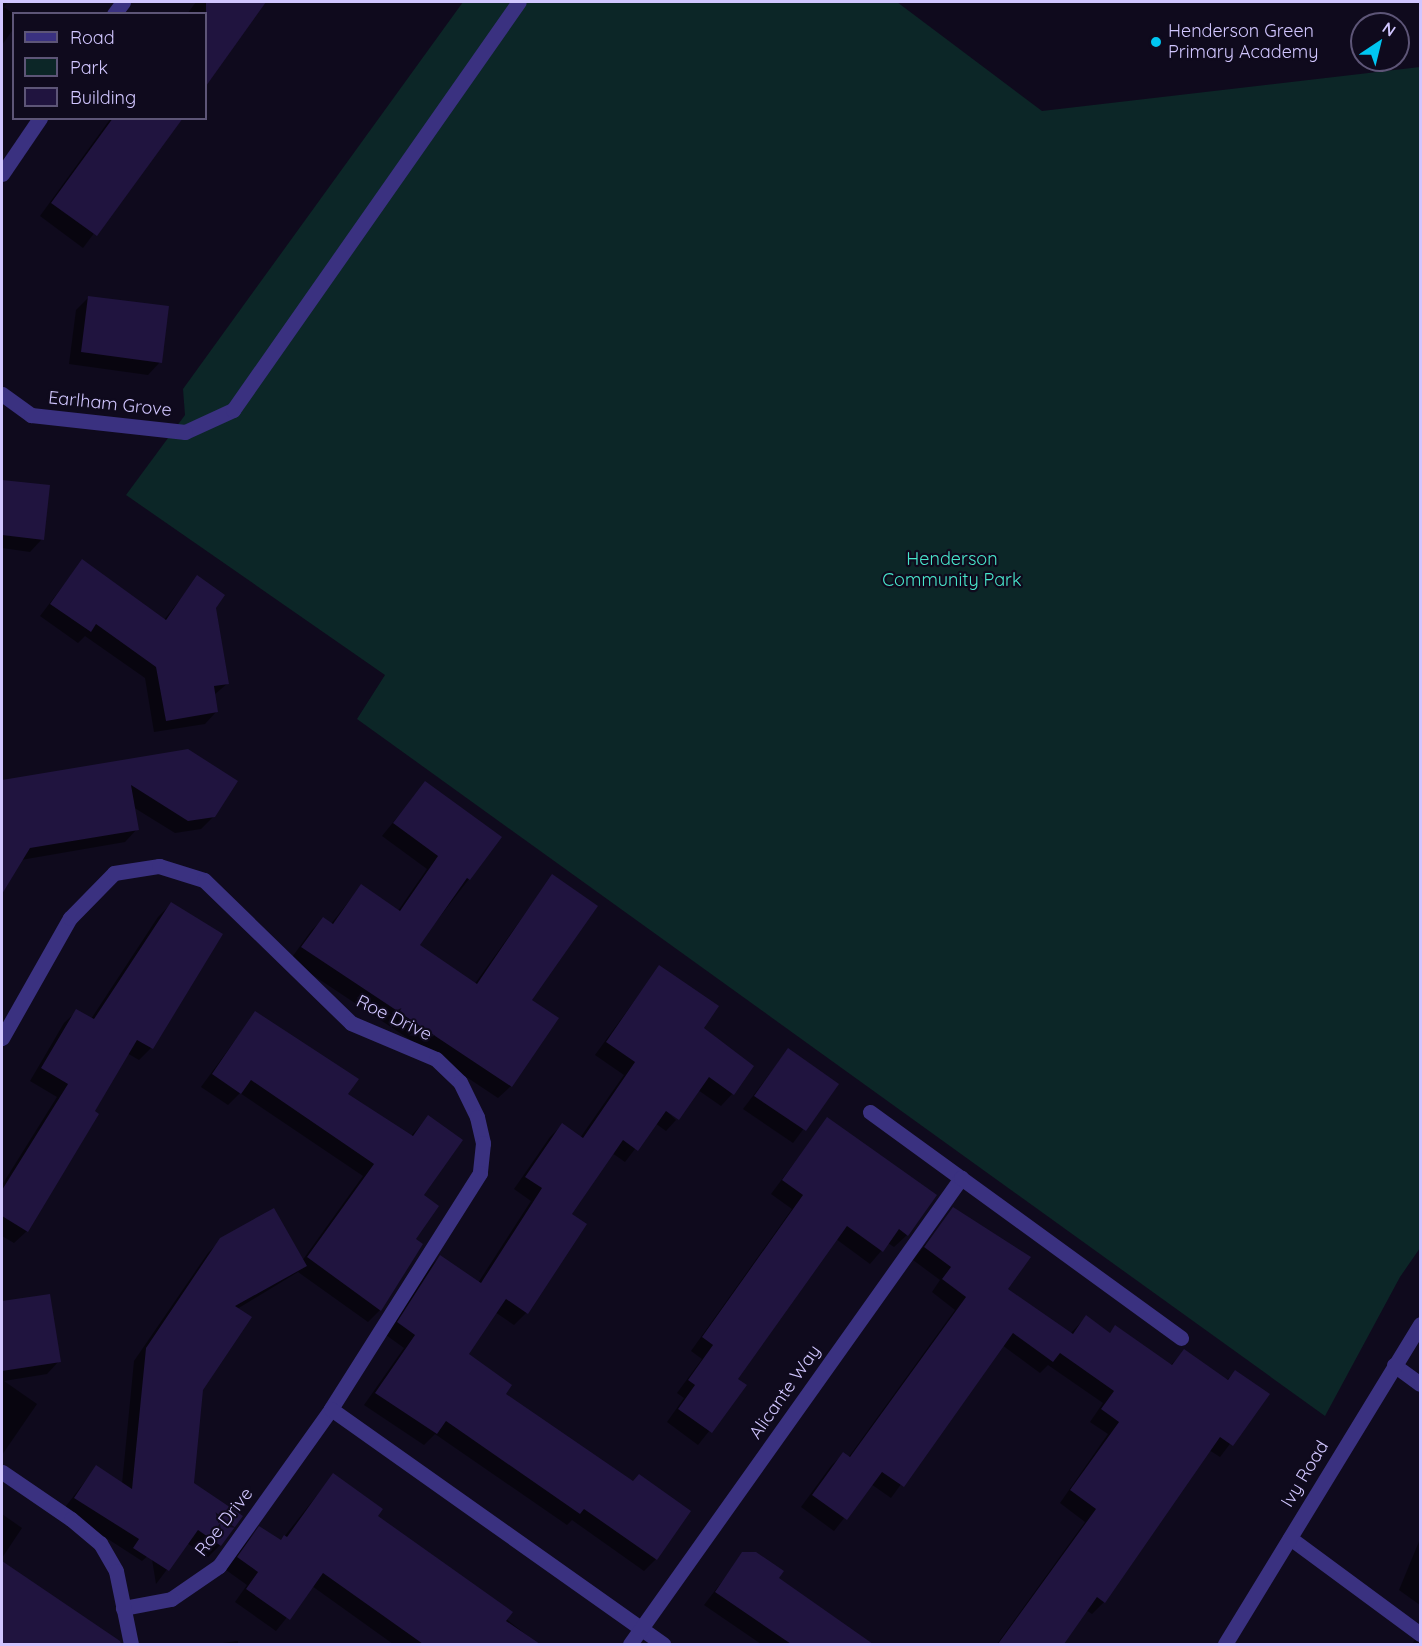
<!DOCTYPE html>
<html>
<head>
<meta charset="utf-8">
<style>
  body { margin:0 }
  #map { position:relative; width:1422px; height:1646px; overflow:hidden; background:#0f0a1d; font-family:Quicksand,sans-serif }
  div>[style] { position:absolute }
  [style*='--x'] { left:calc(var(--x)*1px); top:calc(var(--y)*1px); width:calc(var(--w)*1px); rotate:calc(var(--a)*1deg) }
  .green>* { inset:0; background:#0c2627 }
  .shadow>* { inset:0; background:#0007 }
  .building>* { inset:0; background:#20143f }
  .lane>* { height:15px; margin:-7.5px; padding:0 7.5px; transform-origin:7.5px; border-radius:7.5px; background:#3a3180 }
  .street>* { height:15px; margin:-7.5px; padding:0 7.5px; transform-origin:7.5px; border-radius:7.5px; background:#3a3180 }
  .dots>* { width:16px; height:16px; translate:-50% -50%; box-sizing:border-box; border:3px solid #0f0a1d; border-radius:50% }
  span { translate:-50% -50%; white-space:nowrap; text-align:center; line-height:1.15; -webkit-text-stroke:4.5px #0f0a1d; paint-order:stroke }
  .poi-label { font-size:18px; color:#d1c6ff }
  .left { translate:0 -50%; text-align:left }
  .street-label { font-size:18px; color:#d1c6ff }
  .park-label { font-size:18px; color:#49e7cc }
  .frame { position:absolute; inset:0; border:3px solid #d1c6ff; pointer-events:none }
  .legend { position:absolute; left:12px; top:12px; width:195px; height:108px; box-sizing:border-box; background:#0f0a1d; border:2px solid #5d5577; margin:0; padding:8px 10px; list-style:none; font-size:18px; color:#d1c6ff }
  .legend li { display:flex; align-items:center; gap:12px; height:30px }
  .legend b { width:30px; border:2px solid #5d5577 }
  .north { position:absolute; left:1350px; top:12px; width:60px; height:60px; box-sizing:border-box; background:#0f0a1d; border:2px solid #5d5577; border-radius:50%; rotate:35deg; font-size:16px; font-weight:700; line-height:24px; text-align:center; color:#d1c6ff }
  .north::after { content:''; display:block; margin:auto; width:21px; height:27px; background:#00c6f1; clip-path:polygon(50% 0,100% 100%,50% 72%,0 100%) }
</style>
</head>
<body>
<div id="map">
  <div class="green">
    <i style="clip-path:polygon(463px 2px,897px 2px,1042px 111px,1420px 67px,1420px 1248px,1400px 1277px,1325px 1416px,357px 719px,385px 675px,126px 495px,185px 415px,183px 389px)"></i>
  </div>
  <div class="shadow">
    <i style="clip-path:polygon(2px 2px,8px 2px,4px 7px,14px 14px,14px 28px,2px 45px)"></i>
    <i style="clip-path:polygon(196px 2px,264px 2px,206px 82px,206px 14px,187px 14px)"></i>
    <i style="clip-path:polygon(111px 118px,180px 118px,83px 248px,40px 216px)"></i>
    <i style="clip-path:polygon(89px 297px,160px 362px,148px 375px,69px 364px,76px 310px)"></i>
    <i style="clip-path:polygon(2px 481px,48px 486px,42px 539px,30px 552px,2px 548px)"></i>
    <i style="clip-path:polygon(82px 561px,164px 620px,198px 577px,215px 607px,228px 683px,214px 695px,216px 712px,205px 724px,154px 732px,145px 678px,85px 636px,78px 643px,40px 616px)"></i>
    <i style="clip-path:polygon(188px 750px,214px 816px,201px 829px,175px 833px,133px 807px,137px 829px,125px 842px,21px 860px,2px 891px,2px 782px)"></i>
    <i style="clip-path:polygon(425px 783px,469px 879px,418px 945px,474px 985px,552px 876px,511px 1086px,498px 1098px,290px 960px,311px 931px,323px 919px,331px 924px,361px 886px,398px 911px,427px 869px,382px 836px)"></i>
    <i style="clip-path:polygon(171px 904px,151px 1048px,139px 1060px,127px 1053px,27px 1231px,14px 1243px,2px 1236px,2px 1185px,57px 1097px,30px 1081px,64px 1023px,77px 1011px,91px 1019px,158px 917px)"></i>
    <i style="clip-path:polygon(659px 967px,702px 1028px,732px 1094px,721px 1106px,698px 1090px,660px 1105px,676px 1120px,666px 1131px,655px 1123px,625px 1162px,612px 1153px,570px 1214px,585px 1224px,526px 1313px,514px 1325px,495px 1312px,467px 1354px,656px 1559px,644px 1571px,572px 1520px,567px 1525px,435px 1434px,424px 1445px,364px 1405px,404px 1348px,386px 1335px,428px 1269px,440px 1257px,478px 1283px,531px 1201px,514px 1189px,550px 1137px,562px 1125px,580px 1138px,624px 1075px,595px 1055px)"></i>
    <i style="clip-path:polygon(255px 1013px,346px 1094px,411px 1136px,428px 1117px,422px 1196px,414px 1240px,380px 1310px,368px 1322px,298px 1272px,237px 1309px,201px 1389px,192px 1484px,220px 1545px,208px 1557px,187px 1543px,156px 1584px,151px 1553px,142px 1561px,63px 1510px,96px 1467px,122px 1484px,134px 1361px,208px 1253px,221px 1240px,302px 1261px,363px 1176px,240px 1093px,228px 1105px,201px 1087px)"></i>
    <i style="clip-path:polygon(788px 1050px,837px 1084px,793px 1143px,743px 1109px)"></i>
    <i style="clip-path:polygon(827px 1119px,907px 1235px,894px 1247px,888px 1243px,870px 1264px,836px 1239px,736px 1379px,745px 1386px,698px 1445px,667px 1422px,684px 1398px,677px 1393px,702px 1359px,691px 1351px,792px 1209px,771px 1194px)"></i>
    <i style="clip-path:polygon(953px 1209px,1006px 1289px,1070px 1334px,1086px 1317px,1109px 1334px,1115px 1327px,1170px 1366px,1184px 1351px,1227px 1380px,1236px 1371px,1268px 1394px,1220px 1457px,1209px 1450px,1104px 1602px,1092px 1614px,1086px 1610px,1062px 1644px,997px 1644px,1085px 1522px,1060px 1503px,1108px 1434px,1090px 1422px,1103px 1403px,1048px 1365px,1040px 1373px,1002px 1345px,891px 1498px,871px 1484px,834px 1531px,801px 1507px,831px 1466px,843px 1454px,848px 1458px,955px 1310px,932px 1292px,940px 1280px,913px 1260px)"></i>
    <i style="clip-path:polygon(49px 1296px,59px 1361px,47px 1374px,4px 1381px,37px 1404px,2px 1455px,2px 1303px)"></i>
    <i style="clip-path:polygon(333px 1475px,375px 1516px,538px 1644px,393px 1644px,312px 1586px,276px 1631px,235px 1602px,247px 1585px,226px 1570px,247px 1541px,260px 1528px,280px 1542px)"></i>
    <i style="clip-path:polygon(2px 1514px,22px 1528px,2px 1558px)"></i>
    <i style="clip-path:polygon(1420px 1539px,1420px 1605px,1399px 1590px)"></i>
    <i style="clip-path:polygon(743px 1554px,777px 1578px,871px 1644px,761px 1644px,704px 1605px)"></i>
    <i style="clip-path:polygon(33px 1605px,100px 1629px,90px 1644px,6px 1644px)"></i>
    <i style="clip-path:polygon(1420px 1633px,1420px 1644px,1412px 1644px)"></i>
    <i style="clip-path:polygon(238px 1641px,238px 1644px,215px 1644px)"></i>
  </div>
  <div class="building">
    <i style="clip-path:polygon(206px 2px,266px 2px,206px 86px)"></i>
    <i style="clip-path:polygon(113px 118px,183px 118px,97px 236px,51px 203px)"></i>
    <i style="clip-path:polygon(88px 296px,169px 306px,162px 363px,81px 352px)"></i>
    <i style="clip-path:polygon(2px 480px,50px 485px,44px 540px,2px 535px)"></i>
    <i style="clip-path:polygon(82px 559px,166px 620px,197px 575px,225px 595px,216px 608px,229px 684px,214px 686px,218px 712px,166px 721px,156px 667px,96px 624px,91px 632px,50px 604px)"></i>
    <i style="clip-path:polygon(188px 749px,238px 781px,215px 817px,188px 821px,131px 785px,139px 830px,30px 848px,2px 894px,2px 780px)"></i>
    <i style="clip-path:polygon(425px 781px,502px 837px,470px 880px,467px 878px,420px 945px,477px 984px,552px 874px,598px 906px,532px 1000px,559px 1018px,512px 1087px,301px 947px,323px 917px,333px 924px,361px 884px,400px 911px,438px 856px,393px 823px)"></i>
    <i style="clip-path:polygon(171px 902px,223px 934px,153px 1049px,137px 1040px,95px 1111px,99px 1114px,28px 1232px,2px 1216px,2px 1190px,68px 1084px,41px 1068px,76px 1009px,94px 1019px)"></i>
    <i style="clip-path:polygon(659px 965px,719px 1006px,704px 1028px,754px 1066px,734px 1095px,709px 1077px,679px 1120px,666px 1111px,638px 1151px,623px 1140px,572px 1214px,587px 1224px,528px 1314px,506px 1299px,469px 1354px,512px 1385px,506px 1394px,633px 1481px,639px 1474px,691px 1511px,657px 1560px,584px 1509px,580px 1514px,446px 1421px,437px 1434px,375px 1393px,415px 1335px,397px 1322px,440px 1255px,481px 1283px,542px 1188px,525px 1177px,562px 1123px,583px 1138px,635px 1062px,606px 1042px)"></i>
    <i style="clip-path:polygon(255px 1011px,359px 1079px,348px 1094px,413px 1136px,428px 1115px,463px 1140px,424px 1195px,439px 1206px,416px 1239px,423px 1244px,381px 1311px,307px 1257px,374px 1164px,251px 1080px,241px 1094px,212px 1074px)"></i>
    <i style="clip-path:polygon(788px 1048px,839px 1084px,806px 1131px,754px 1096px)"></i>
    <i style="clip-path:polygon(827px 1117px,937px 1195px,908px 1236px,899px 1229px,883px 1252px,847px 1226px,738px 1379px,747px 1385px,712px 1433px,678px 1409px,695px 1385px,688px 1380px,713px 1345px,702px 1337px,803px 1195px,782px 1180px)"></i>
    <i style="clip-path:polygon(953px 1207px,1031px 1257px,1008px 1289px,1073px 1334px,1086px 1315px,1110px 1333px,1115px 1325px,1172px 1365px,1184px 1349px,1228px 1380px,1235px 1370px,1270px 1394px,1233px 1446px,1220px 1437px,1105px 1603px,1097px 1597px,1064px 1644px,998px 1644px,1096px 1509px,1070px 1490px,1119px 1422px,1101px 1409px,1114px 1391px,1060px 1353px,1053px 1362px,1013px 1333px,904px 1487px,882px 1472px,847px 1520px,812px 1495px,843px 1452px,850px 1457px,966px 1297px,942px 1279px,951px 1267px,924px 1247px)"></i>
    <i style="clip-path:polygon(274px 1208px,307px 1266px,235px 1306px,252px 1317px,203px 1390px,194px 1483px,243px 1516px,221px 1546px,198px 1530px,169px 1571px,133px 1548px,139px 1539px,74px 1498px,96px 1465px,132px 1489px,146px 1348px,220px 1238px)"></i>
    <i style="clip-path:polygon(50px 1294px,61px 1362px,2px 1371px,2px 1301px)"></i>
    <i style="clip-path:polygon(333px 1473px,383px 1509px,378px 1516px,513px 1612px,506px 1621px,540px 1644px,423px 1644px,323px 1573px,290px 1620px,246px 1589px,258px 1572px,237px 1557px,259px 1526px,281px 1540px,284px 1535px,287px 1537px)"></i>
    <i style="clip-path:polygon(742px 1552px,756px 1552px,784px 1571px,779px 1578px,873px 1644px,791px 1644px,715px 1592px)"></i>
    <i style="clip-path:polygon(2px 1561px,120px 1641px,121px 1644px,2px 1644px)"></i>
  </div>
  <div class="lane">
    <i style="--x:185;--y:432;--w:53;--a:-24.6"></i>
    <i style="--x:233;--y:410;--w:498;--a:-55"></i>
    <i style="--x:1394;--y:1365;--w:32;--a:36"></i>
    <i style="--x:1290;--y:1538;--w:162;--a:36.4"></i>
  </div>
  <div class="street">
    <i style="--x:114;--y:14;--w:15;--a:-53"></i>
    <i style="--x:2;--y:174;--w:68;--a:-55.8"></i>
    <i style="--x:2;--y:394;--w:36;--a:36"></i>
    <i style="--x:31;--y:415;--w:155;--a:6.3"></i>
    <i style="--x:2;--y:1038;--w:138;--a:-60.5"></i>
    <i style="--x:70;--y:918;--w:63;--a:-45.6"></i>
    <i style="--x:114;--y:873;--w:46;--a:-8.8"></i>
    <i style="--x:159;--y:866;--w:47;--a:17.3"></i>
    <i style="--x:204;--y:880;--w:205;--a:44.2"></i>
    <i style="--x:351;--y:1023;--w:92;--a:23"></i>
    <i style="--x:436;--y:1059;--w:33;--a:44"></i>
    <i style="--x:460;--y:1082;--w:39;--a:64"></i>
    <i style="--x:477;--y:1117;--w:27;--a:77"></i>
    <i style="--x:483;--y:1143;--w:30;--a:96"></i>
    <i style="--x:480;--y:1173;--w:279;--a:122.3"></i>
    <i style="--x:331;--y:1409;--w:193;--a:125.5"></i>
    <i style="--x:219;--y:1566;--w:58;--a:145.5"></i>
    <i style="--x:171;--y:1599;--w:49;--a:169.4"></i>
    <i style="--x:870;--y:1112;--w:112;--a:36"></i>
    <i style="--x:331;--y:1409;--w:407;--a:35.3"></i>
    <i style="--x:2;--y:1472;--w:83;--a:34.3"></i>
    <i style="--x:71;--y:1519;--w:38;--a:40"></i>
    <i style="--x:100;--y:1543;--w:32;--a:60"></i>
    <i style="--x:116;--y:1571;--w:75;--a:78.4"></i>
    <i style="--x:630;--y:1644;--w:572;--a:-54.61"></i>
    <i style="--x:961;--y:1178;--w:272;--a:36"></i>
    <i style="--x:1225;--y:1644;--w:375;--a:-58.6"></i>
  </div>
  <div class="dots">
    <i style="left:1156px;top:42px;background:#00c6f1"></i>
  </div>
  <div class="poi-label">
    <span class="left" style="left:1168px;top:42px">Henderson Green<br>Primary Academy</span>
  </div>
  <div class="street-label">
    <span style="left:110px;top:404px;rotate:6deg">Earlham Grove</span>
    <span style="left:394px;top:1018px;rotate:26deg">Roe Drive</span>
    <span style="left:785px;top:1392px;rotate:-55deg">Alicante Way</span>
    <span style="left:1305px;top:1474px;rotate:-59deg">Ivy Road</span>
    <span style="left:224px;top:1522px;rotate:-52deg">Roe Drive</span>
  </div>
  <div class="park-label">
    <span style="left:952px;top:570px">Henderson<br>Community Park</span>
  </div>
  <div class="frame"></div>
  <ul class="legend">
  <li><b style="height:8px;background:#3a3180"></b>Road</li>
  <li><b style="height:16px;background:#0c2627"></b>Park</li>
  <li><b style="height:16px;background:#20143f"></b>Building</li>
  </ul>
  <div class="north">N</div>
</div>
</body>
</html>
